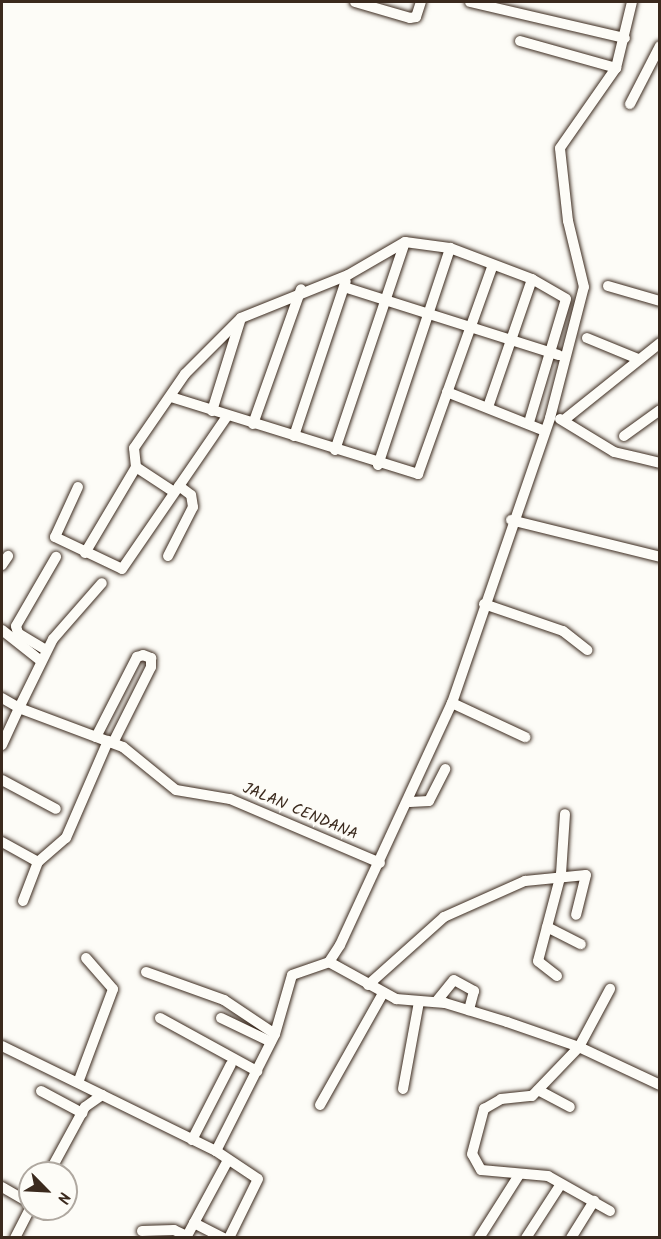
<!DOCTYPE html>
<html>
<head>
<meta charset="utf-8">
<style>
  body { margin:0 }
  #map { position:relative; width:661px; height:1239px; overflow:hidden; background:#fdfcf7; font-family:Kalam,sans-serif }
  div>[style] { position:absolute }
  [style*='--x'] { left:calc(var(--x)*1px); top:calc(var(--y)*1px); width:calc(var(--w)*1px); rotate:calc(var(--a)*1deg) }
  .roads { filter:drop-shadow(0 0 2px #3b2a1e) drop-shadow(0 0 2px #3b2a1e) }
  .minor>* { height:10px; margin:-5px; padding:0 5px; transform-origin:5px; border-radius:5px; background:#fdfcf7 }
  span { translate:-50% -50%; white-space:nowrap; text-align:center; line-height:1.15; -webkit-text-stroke:6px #fdfcf7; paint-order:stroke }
  .street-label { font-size:16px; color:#3b2a1e }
  .frame { position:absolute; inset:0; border:3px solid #3b2a1e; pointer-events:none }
  .north { position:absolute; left:18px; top:1161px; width:60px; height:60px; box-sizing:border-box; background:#fdfcf7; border:2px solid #afa8a0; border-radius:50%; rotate:114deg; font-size:16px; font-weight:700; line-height:24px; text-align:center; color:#3b2a1e }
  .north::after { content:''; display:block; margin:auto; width:21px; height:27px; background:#3b2a1e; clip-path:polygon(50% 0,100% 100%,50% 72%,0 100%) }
</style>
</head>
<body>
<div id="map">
  <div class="roads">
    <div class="minor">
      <i style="--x:355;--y:2;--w:57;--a:16.2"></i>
      <i style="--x:410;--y:18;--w:6;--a:-9"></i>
      <i style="--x:416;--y:17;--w:16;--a:-72"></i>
      <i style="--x:470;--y:2;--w:159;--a:13.1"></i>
      <i style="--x:520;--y:41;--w:100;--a:15.7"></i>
      <i style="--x:630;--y:104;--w:65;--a:-62.7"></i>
      <i style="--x:608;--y:286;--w:54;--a:16.1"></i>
      <i style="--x:344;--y:287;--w:225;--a:17.6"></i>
      <i style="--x:587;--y:338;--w:55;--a:22.4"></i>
      <i style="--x:447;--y:392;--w:105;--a:21.7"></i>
      <i style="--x:171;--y:397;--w:259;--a:17.3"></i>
      <i style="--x:418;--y:474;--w:222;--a:-70.3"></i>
      <i style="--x:488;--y:407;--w:135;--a:-71"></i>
      <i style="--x:212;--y:411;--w:97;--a:-72.7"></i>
      <i style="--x:560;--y:419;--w:63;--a:31.4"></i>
      <i style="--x:614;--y:452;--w:47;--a:13.4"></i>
      <i style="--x:564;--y:420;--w:123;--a:-38.7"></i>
      <i style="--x:253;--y:424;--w:143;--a:-70.4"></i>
      <i style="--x:294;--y:436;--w:163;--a:-71.5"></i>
      <i style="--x:624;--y:436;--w:44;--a:-35.8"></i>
      <i style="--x:335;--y:450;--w:219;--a:-71.4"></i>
      <i style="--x:378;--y:465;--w:229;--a:-71.6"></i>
      <i style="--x:136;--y:467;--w:19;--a:-96"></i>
      <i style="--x:134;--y:448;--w:90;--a:-55.4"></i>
      <i style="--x:185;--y:374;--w:79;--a:-45"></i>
      <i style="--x:241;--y:318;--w:115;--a:-21.9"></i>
      <i style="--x:348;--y:275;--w:66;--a:-30.1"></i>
      <i style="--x:405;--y:242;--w:45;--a:7.6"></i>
      <i style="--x:450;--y:248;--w:88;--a:20.7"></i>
      <i style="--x:532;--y:279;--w:39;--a:30"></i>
      <i style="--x:566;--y:299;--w:128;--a:106.7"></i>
      <i style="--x:78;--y:487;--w:55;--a:114.7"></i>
      <i style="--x:55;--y:537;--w:74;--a:25.5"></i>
      <i style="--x:122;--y:569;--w:186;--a:-55.5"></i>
      <i style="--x:511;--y:520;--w:154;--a:13.9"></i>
      <i style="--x:85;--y:553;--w:100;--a:-59.3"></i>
      <i style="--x:136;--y:467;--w:45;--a:33.3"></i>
      <i style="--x:168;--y:556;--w:55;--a:-63"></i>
      <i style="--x:193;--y:507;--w:12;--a:-99"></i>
      <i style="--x:191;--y:495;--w:15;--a:-143"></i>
      <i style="--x:2;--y:565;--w:11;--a:-56"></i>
      <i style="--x:484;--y:604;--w:83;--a:18.9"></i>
      <i style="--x:563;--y:631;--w:31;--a:38"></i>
      <i style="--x:2;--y:630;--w:50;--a:38.5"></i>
      <i style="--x:46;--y:650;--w:33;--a:-149"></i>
      <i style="--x:18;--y:633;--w:7;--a:-106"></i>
      <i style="--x:16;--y:626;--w:80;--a:-59.9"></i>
      <i style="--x:2;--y:698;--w:20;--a:30"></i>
      <i style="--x:19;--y:708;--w:77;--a:-63.8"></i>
      <i style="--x:53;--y:639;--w:74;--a:-48.8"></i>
      <i style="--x:452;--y:703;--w:81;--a:25"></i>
      <i style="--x:96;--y:737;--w:90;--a:-62.9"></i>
      <i style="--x:137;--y:657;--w:6;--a:-18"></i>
      <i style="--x:143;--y:655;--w:9;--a:21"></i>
      <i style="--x:151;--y:658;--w:9;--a:90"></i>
      <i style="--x:151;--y:667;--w:85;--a:116.6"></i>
      <i style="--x:2;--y:745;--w:41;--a:-65.3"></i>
      <i style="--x:19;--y:708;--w:111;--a:20.6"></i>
      <i style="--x:123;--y:747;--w:68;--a:39.1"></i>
      <i style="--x:176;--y:790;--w:55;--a:9.5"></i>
      <i style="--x:230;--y:799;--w:163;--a:23.1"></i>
      <i style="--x:2;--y:780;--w:61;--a:28.2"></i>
      <i style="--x:410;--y:802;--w:19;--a:-3"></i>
      <i style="--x:429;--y:801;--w:36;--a:-63"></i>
      <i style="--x:2;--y:842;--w:41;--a:29.1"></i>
      <i style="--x:23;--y:901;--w:42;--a:-69"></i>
      <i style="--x:38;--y:862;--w:37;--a:-41"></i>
      <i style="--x:66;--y:838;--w:106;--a:-66.6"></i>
      <i style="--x:547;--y:927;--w:38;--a:27"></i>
      <i style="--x:329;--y:962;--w:77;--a:28.9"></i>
      <i style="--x:396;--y:999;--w:49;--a:4.7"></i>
      <i style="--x:445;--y:1003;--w:65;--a:17"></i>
      <i style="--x:507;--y:1022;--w:76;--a:19.1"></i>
      <i style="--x:579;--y:1047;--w:89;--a:25.1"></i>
      <i style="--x:146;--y:972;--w:83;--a:19.7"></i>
      <i style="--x:224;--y:1000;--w:61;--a:33.7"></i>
      <i style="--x:557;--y:976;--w:24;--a:-142"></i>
      <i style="--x:538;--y:961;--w:90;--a:-75.2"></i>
      <i style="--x:561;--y:874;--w:60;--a:-86.2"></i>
      <i style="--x:368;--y:985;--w:102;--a:-41.8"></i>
      <i style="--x:444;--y:917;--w:89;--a:-24"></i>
      <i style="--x:525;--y:881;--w:61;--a:-5.6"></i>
      <i style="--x:586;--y:875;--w:41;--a:104"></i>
      <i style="--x:436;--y:1002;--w:28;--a:-51"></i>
      <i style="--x:454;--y:980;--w:23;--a:29"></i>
      <i style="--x:474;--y:991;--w:20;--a:105"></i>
      <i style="--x:160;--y:1018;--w:111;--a:28.7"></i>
      <i style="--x:221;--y:1018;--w:55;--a:25.6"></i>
      <i style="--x:2;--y:1046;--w:111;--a:26.1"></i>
      <i style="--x:79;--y:1080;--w:97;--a:-69.5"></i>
      <i style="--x:113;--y:989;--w:41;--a:-131.1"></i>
      <i style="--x:403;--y:1089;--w:88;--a:-79.6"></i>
      <i style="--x:538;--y:1090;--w:36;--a:28"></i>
      <i style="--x:41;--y:1091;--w:47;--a:28.2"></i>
      <i style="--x:320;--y:1105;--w:129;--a:-60.6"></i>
      <i style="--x:192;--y:1140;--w:85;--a:-62.8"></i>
      <i style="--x:216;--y:1151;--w:50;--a:33.7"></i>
      <i style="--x:258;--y:1179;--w:66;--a:116.2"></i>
      <i style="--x:49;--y:1173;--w:75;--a:-61.4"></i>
      <i style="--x:85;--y:1107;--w:21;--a:-35"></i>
      <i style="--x:102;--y:1095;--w:127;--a:26.2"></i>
      <i style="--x:216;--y:1151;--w:131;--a:-63.2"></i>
      <i style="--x:275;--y:1034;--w:61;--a:-73.9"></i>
      <i style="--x:292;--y:975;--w:39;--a:-19"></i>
      <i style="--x:329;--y:962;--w:20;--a:-57"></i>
      <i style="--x:340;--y:945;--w:267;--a:-65.2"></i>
      <i style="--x:452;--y:703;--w:301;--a:-71"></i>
      <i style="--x:550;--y:418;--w:135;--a:-75.5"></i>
      <i style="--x:584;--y:287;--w:68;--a:-103.6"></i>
      <i style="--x:568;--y:221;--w:73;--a:-96.3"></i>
      <i style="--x:560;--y:148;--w:98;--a:-55"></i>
      <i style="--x:616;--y:68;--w:68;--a:-76.4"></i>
      <i style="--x:2;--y:1187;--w:32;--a:30"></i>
      <i style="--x:610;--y:1211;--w:71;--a:-150.6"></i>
      <i style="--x:548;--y:1176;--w:67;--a:-174.9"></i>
      <i style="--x:481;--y:1170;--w:18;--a:-119"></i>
      <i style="--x:472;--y:1154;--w:47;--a:-75.1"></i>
      <i style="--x:484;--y:1109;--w:20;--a:-30"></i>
      <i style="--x:501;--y:1099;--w:31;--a:-6"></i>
      <i style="--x:532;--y:1096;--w:68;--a:-46.2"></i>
      <i style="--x:579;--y:1047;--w:66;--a:-61.9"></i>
      <i style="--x:194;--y:1223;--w:72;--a:-61.6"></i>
      <i style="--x:142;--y:1231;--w:32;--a:-2"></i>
      <i style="--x:174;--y:1230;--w:14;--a:25"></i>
      <i style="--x:187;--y:1236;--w:15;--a:-62"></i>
      <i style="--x:194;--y:1223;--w:34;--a:27"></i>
      <i style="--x:15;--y:1238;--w:34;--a:-63"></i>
      <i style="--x:479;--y:1238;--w:75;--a:-57.6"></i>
      <i style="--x:526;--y:1238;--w:64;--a:-57.1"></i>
      <i style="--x:571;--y:1238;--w:44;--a:-58.1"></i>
    </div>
  </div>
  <div class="street-label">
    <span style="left:300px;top:812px;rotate:23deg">JALAN CENDANA</span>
  </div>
  <div class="frame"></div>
  <div class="north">N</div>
</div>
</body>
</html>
